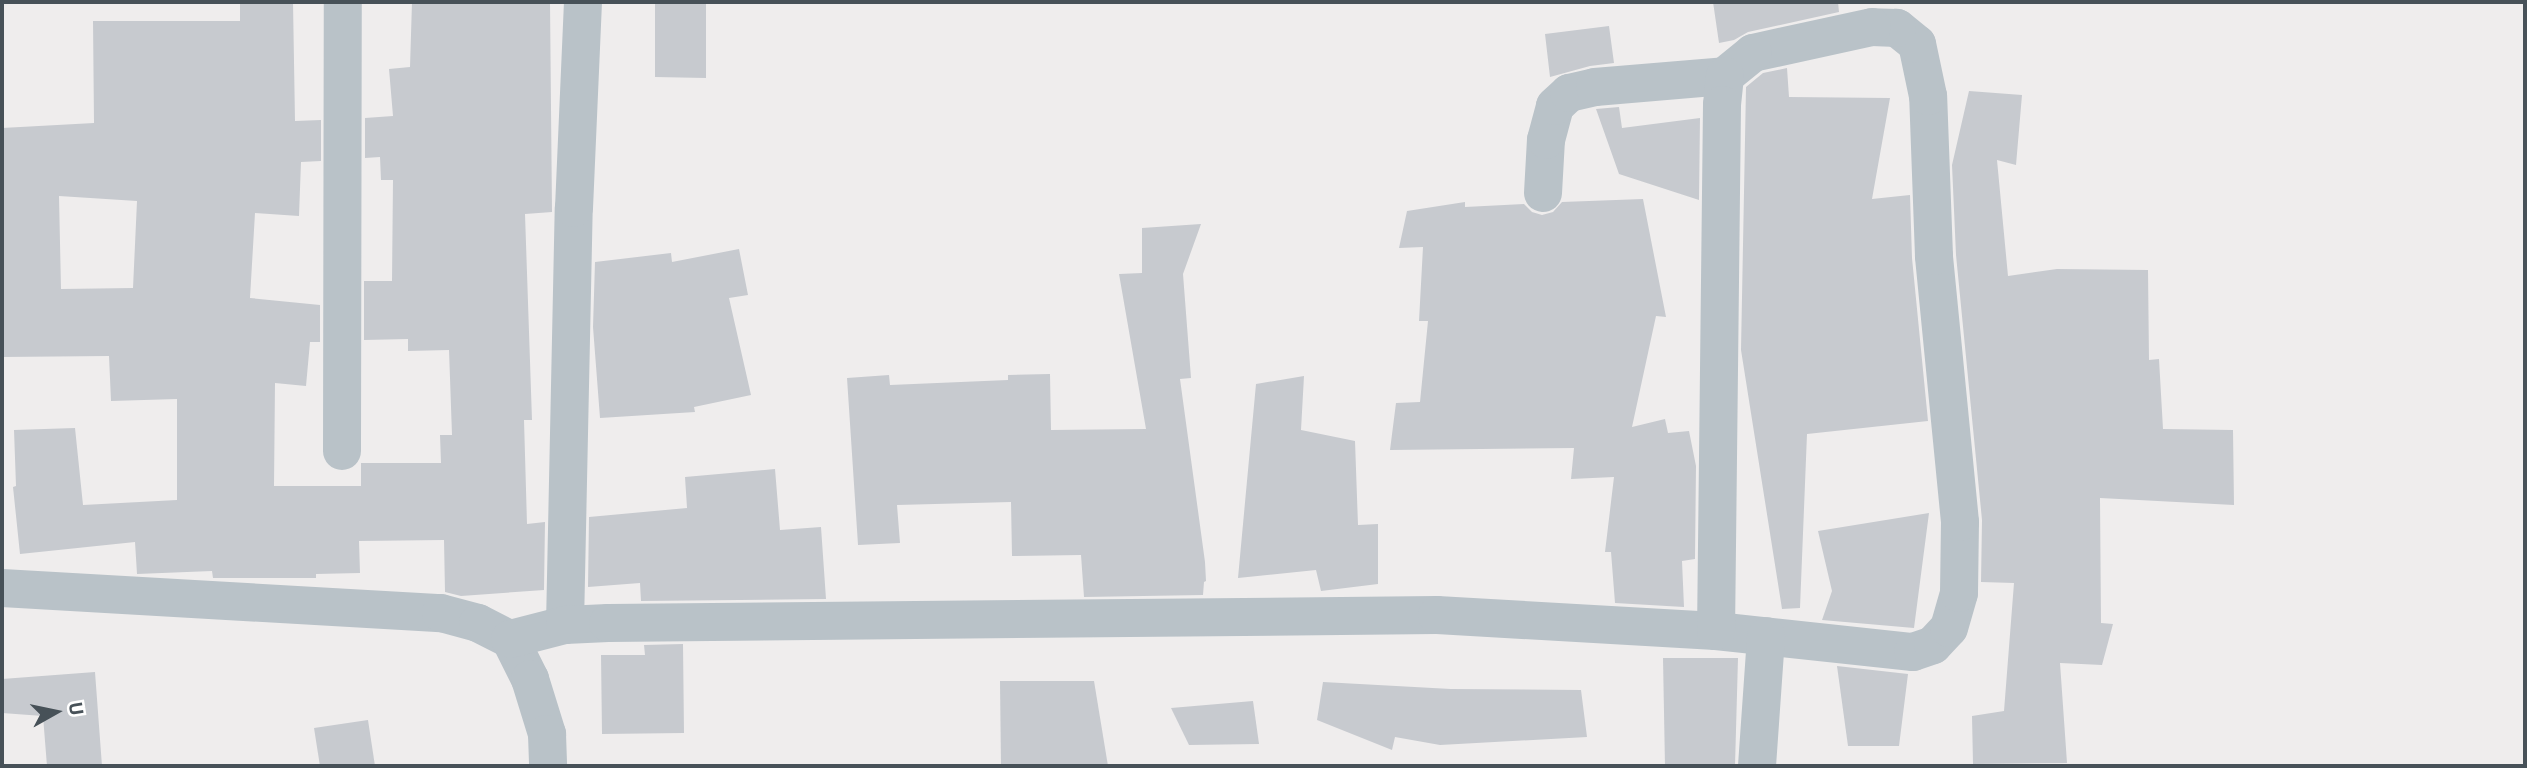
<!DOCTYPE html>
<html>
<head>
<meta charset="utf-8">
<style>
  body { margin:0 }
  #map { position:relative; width:2527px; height:768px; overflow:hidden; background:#efeded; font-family:"Exo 2",sans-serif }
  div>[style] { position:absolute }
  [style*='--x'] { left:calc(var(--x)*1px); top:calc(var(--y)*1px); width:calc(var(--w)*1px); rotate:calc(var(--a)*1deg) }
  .building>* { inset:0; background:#c7cacf }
  .street>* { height:38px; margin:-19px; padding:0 19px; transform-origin:19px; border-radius:19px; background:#b9c2c8 }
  span { translate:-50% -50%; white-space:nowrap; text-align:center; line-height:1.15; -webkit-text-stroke:5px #fff; paint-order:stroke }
  .frame { position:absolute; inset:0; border:4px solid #475158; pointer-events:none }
  .north { position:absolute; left:21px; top:677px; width:70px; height:70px; -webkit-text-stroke:5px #fff; paint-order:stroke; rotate:81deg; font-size:19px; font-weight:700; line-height:28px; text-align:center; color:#475158 }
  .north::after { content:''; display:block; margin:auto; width:24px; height:32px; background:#475158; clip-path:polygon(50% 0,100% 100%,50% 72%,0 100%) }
</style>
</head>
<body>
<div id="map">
  <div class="building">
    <i style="clip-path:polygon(evenodd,240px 2px,293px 2px,295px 121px,321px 120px,321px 161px,301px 162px,299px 216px,255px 213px,250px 298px,320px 305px,320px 342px,310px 342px,306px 386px,275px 383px,274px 486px,361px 486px,361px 463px,441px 463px,440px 435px,452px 435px,449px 350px,408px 351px,408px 339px,364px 340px,364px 281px,392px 281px,393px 180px,381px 180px,380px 157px,365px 158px,365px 118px,393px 116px,389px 69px,410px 67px,412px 2px,550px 2px,552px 212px,525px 214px,532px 420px,524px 420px,527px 524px,545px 522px,544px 590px,461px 596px,445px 592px,444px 540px,359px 541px,360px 573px,316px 574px,316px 578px,213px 578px,212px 571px,137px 574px,135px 542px,20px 554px,13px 487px,16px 486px,14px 430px,75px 428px,83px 505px,177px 500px,177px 399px,111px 401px,109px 356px,2px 357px,2px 128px,94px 123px,93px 21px,240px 21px,240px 2px,59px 196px,137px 201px,133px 288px,61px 289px,59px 196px)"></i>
    <i style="clip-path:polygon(655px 2px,706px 2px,706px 78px,655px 77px)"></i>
    <i style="clip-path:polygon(1713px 2px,1838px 2px,1839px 12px,1748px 32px,1734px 40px,1719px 43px)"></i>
    <i style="clip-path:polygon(1609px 26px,1614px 63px,1590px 66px,1550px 77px,1545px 34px)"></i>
    <i style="clip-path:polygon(1787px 68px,1789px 97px,1890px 98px,1872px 199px,1910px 195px,1912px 258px,1928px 421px,1807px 434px,1800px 608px,1782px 609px,1741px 350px,1746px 87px,1763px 73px)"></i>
    <i style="clip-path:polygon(1969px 91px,2022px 95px,2016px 165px,1997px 160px,2008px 276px,2057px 269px,2148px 270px,2149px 360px,2159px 359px,2163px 429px,2233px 430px,2234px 505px,2100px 498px,2101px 623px,2113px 624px,2102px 665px,2060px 663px,2067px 763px,1973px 764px,1972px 716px,2004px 711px,2014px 583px,1981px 582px,1982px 520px,1956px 255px,1952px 165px)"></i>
    <i style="clip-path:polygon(1619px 107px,1622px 128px,1700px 118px,1699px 200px,1619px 174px,1596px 109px)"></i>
    <i style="clip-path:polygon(1643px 199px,1666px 317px,1656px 316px,1632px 427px,1665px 419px,1668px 433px,1689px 431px,1696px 466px,1695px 559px,1682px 561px,1684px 607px,1615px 603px,1611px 552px,1605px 552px,1614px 477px,1571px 479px,1574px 448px,1390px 450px,1396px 403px,1420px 402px,1428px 321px,1419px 321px,1423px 247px,1399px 248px,1407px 211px,1465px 202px,1465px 207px,1524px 204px,1532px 212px,1542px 215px,1553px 212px,1562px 202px)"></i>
    <i style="clip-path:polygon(1201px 224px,1183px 274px,1191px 378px,1180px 379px,1205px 562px,1206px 581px,1204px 582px,1203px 595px,1084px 597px,1081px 555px,1012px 556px,1011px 502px,897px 505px,900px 543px,858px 545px,847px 378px,889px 375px,890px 385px,1008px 380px,1008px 375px,1050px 374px,1051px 430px,1146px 429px,1119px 274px,1142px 273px,1142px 228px)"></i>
    <i style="clip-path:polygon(739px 249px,748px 295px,729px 298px,751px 395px,694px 407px,695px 412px,600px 418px,593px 327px,595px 262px,671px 253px,672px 262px)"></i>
    <i style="clip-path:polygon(1304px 376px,1301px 430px,1355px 441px,1358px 525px,1378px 524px,1378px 584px,1321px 591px,1316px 570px,1238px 578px,1256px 384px)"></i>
    <i style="clip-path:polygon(775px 469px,780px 530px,821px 527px,826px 599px,641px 601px,640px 583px,588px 587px,589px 517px,687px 508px,685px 477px)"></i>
    <i style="clip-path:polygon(1929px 513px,1914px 628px,1822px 620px,1832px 591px,1818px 531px)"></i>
    <i style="clip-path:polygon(683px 644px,684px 733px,602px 734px,601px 655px,645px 655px,644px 645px)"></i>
    <i style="clip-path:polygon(1663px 658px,1738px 658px,1735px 766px,1665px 766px)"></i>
    <i style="clip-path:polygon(1837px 666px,1908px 674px,1899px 746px,1848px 746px)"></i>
    <i style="clip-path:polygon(95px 672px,102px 766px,47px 766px,43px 716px,2px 713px,2px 679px)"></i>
    <i style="clip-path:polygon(1000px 681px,1094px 681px,1108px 766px,1001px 766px)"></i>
    <i style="clip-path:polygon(1323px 682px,1451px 689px,1581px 690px,1587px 737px,1440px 745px,1395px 737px,1392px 750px,1317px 720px)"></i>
    <i style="clip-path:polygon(1253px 701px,1259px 744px,1189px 745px,1171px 708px)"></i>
    <i style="clip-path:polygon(368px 720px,375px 766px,320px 766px,314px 728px)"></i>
  </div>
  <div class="street">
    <i style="--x:1543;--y:193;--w:53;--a:-86.8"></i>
    <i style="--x:1546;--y:140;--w:35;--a:-75"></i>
    <i style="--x:1555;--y:106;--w:19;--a:-43"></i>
    <i style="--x:1569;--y:93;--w:27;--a:-13"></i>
    <i style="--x:1595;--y:87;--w:130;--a:-4.8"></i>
    <i style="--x:342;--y:451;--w:449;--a:-89.9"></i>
    <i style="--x:2;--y:588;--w:440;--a:3.3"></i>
    <i style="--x:441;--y:613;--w:38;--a:15"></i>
    <i style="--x:478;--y:623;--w:36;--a:27"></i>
    <i style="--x:510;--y:639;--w:45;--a:63.4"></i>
    <i style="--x:530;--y:679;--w:58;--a:72.8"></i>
    <i style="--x:547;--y:734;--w:32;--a:88"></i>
    <i style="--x:565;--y:625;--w:417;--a:-88.8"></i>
    <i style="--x:574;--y:208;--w:206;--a:-87.5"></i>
    <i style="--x:510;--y:639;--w:57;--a:-14.3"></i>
    <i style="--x:565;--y:625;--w:43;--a:-2.7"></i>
    <i style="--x:608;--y:623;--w:829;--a:-0.55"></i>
    <i style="--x:1437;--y:615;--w:279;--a:3.3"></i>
    <i style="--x:1716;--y:631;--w:198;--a:6.1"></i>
    <i style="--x:1913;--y:652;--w:21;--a:-19"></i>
    <i style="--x:1933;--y:645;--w:23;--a:-47"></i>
    <i style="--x:1949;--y:628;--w:36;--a:-74"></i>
    <i style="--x:1959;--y:593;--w:71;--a:-89.2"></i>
    <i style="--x:1960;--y:522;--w:267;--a:-95.6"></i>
    <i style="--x:1934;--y:256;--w:160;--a:-92.1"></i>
    <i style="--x:1928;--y:96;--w:53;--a:-101.9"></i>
    <i style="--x:1917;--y:44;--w:26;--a:-141"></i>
    <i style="--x:1897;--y:28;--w:25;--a:-178"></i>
    <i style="--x:1872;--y:27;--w:122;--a:167.7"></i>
    <i style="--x:1753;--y:53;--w:36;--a:141"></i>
    <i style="--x:1725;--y:76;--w:29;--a:96"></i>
    <i style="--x:1722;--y:105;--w:526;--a:90.65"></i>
    <i style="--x:1757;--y:766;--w:130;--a:-86"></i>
  </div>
  <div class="frame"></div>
  <div class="north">U</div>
</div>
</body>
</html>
